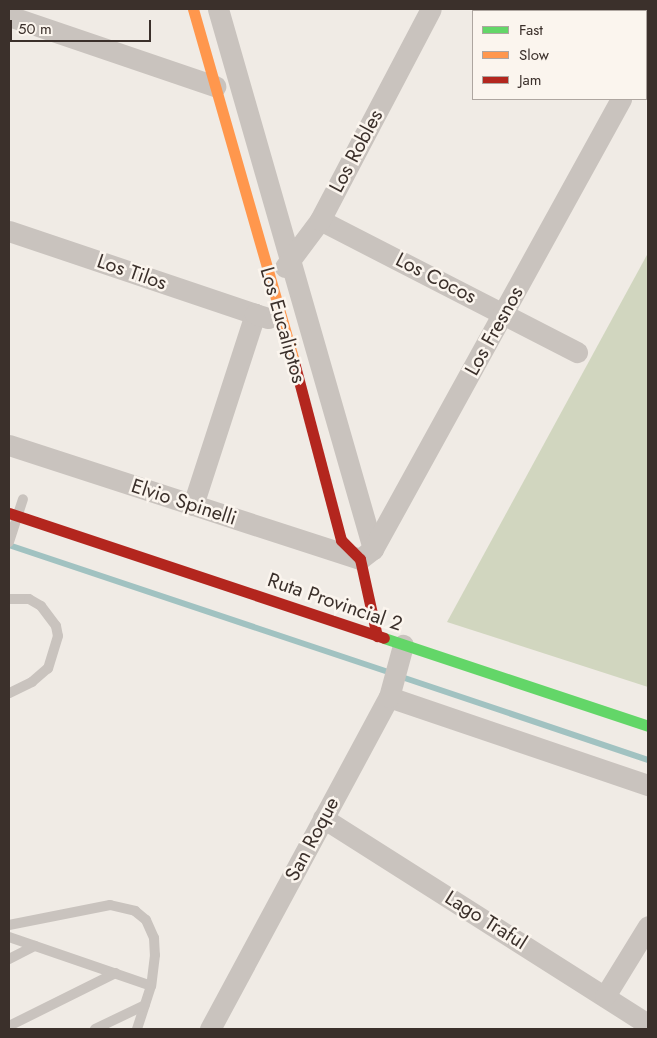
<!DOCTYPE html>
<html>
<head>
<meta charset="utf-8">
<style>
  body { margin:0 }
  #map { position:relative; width:657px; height:1038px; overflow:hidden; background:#f0ebe5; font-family:Jost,sans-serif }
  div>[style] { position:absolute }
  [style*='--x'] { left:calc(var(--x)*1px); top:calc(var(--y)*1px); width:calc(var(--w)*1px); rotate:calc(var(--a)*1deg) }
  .green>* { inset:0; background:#d1d6bf }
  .stream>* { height:5.5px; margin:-2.75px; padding:0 2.75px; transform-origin:2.75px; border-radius:2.75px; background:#a1c2c1 }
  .lane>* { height:10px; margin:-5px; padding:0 5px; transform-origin:5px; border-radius:5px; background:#c9c3be }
  .street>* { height:21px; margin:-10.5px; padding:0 10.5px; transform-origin:10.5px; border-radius:10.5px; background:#c9c3be }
  .fast>* { height:11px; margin:-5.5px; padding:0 5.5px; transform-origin:5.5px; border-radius:5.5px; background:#63d668 }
  .slow>* { height:11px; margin:-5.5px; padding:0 5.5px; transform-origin:5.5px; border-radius:5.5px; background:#ff974d }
  .jam>* { height:11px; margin:-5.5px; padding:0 5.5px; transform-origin:5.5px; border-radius:5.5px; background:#b3261e }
  span { translate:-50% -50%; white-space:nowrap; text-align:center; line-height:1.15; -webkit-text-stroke:5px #fbf5ee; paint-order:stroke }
  .street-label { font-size:20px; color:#3b302b }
  .frame { position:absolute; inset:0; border:10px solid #3b302b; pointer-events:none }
  .legend { position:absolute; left:472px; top:10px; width:175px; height:90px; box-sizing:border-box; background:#fbf5ee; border:1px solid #aea6a0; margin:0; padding:6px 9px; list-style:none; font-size:15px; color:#3b302b }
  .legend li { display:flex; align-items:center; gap:10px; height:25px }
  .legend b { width:25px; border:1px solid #aea6a0 }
  .scale { position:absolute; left:10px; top:20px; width:141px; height:22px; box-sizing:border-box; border:2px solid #3b302b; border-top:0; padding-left:6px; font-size:15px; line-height:18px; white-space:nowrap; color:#3b302b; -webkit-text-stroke:4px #fbf5ee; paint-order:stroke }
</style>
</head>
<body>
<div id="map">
  <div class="green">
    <i style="clip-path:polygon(648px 253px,648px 687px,447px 622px)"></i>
  </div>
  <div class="stream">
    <i style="--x:9;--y:545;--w:403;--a:18.5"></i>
    <i style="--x:399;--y:676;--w:263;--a:18.6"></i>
  </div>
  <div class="lane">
    <i style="--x:9;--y:542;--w:45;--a:-72"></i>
    <i style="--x:9;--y:599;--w:20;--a:0"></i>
    <i style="--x:29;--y:599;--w:14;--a:30"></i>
    <i style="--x:41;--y:606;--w:25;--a:53"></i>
    <i style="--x:56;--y:626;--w:10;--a:79"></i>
    <i style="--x:58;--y:636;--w:34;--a:107"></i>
    <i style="--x:48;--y:668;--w:21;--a:139"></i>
    <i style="--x:32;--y:682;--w:25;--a:154"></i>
    <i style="--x:9;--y:925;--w:103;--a:-11.2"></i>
    <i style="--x:110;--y:905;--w:26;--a:13"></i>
    <i style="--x:135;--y:911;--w:14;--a:39"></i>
    <i style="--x:146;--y:920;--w:20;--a:66"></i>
    <i style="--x:154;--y:938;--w:17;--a:87"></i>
    <i style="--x:155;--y:955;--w:31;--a:97"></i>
    <i style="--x:151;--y:986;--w:45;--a:108"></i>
    <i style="--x:9;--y:937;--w:150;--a:19"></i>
    <i style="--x:9;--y:959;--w:29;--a:-27"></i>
    <i style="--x:9;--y:1026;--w:119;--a:-26.4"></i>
    <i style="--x:95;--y:1029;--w:55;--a:-25.6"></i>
  </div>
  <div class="street">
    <i style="--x:218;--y:9;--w:562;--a:73.98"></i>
    <i style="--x:9;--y:16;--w:218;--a:18.8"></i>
    <i style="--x:646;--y:54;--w:5;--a:-68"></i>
    <i style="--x:320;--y:220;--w:289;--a:27.2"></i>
    <i style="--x:9;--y:231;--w:260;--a:18.6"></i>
    <i style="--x:285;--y:267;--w:59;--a:-53.3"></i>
    <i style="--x:320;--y:220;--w:238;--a:-62.3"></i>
    <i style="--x:9;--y:445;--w:369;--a:18"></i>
    <i style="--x:360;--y:559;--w:16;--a:-38"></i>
    <i style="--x:373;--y:549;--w:514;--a:-61.14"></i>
    <i style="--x:193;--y:505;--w:201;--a:-72"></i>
    <i style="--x:255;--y:314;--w:14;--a:17"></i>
    <i style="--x:389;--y:697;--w:274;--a:18.8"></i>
    <i style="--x:323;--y:818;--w:385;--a:32.4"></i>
    <i style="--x:605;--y:996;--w:82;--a:-58.4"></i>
    <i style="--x:210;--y:1029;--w:377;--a:-61.7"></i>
    <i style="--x:389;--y:697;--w:54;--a:-74.9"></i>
  </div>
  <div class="fast">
    <i style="--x:384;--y:638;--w:278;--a:18.4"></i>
  </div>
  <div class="slow">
    <i style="--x:193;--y:9;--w:367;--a:74"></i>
  </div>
  <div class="jam">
    <i style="--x:294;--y:362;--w:184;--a:75.2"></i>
    <i style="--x:341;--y:540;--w:27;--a:45"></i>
    <i style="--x:360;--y:559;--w:79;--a:77.6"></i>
    <i style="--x:9;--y:513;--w:395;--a:18.4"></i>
  </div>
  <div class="street-label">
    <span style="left:356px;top:151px;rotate:-62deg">Los Robles</span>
    <span style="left:132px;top:272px;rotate:19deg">Los Tilos</span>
    <span style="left:436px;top:278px;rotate:27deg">Los Cocos</span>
    <span style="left:283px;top:325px;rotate:74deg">Los Eucaliptos</span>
    <span style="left:494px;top:331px;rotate:-61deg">Los Fresnos</span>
    <span style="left:184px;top:502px;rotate:18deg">Elvio Spinelli</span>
    <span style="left:335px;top:602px;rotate:19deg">Ruta Provincial 2</span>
    <span style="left:312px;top:839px;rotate:-62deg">San Roque</span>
    <span style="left:486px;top:920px;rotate:32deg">Lago Traful</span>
  </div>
  <div class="frame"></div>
  <ul class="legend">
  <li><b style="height:6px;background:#63d668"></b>Fast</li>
  <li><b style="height:6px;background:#ff974d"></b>Slow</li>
  <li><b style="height:6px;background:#b3261e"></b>Jam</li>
  </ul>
  <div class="scale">50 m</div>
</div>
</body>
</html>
